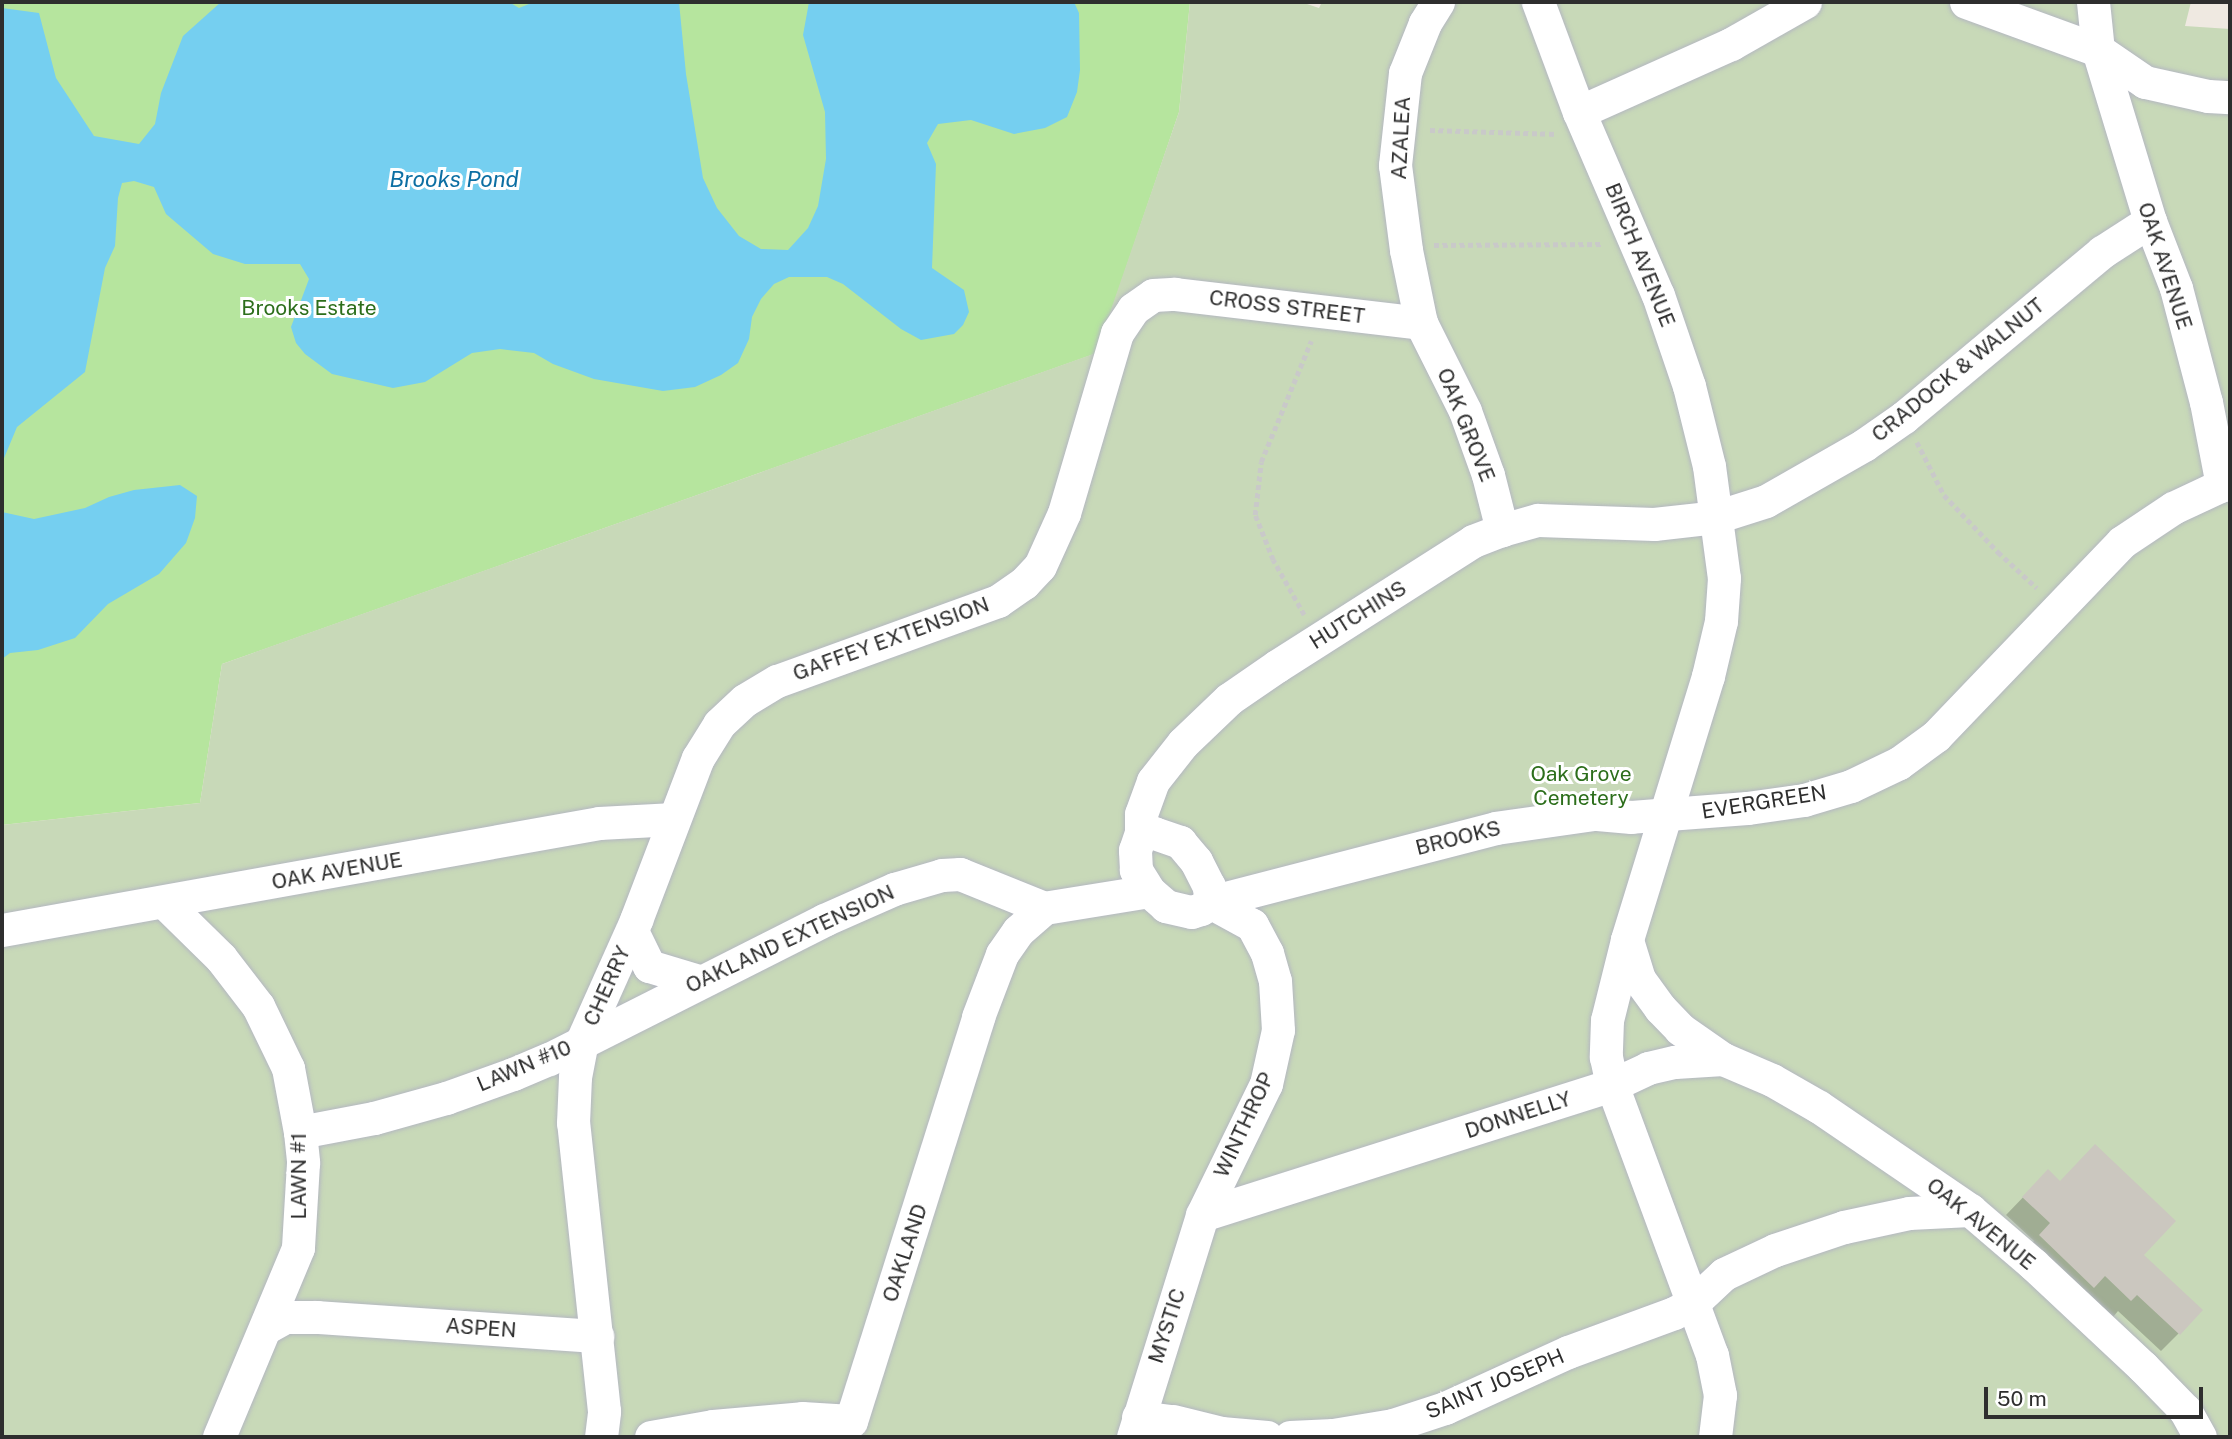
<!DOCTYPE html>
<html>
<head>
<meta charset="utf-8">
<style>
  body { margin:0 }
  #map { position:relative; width:2232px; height:1439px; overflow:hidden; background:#efe9e1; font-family:"Public Sans",sans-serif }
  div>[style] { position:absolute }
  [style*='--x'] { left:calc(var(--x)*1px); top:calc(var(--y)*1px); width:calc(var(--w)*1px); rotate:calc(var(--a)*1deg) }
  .green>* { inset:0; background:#b6e59e }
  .cemetery>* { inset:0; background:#c8d9b8 }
  .water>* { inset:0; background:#75cff0 }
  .shadow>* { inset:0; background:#0003 }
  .building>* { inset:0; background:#cbc7bf }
  .path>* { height:4.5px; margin-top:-2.25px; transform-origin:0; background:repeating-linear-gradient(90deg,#c9c9c9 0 5px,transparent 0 8.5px) }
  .roads { filter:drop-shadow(0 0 2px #b4b7c1) drop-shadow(0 0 2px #b4b7c1) }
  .minor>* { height:33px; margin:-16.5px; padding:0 16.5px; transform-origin:16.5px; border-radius:16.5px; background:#fff }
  span { translate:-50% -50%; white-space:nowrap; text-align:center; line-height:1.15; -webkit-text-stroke:6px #fff; paint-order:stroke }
  .street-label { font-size:21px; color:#2e2e2e }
  .park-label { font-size:21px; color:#2c6e1b }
  .water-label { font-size:23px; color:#0d6fa3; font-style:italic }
  .frame { position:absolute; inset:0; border:4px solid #2e2e2e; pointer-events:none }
  .scale { position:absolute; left:1984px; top:1387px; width:219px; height:32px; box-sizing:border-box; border:4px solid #2e2e2e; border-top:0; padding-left:9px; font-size:21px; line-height:24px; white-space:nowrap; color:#2e2e2e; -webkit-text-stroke:5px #fff; paint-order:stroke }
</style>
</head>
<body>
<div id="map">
  <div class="green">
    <i style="clip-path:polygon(2px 2px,1190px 2px,1179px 112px,1097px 353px,222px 664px,200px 803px,2px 825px)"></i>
  </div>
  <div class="cemetery">
    <i style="clip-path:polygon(1190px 2px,1301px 2px,1319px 8px,1322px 2px,2191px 2px,2185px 26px,2230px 29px,2230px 1437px,2px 1437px,2px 825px,200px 803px,222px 664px,1096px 353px,1179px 112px)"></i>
  </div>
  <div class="water">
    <i style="clip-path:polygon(221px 2px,509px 2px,519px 8px,534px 2px,679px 2px,686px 74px,703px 178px,717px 208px,739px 236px,761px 249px,788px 250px,808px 228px,818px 206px,826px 159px,825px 112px,803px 35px,809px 2px,1074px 2px,1079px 13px,1080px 70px,1077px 92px,1067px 117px,1045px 128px,1014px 134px,971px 120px,938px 124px,927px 143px,936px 164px,932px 268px,964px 290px,969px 312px,963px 325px,954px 334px,921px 340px,901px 329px,843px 284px,827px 277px,789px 277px,774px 284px,761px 299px,752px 317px,749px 339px,738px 363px,721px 375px,695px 387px,663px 391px,594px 379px,553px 364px,534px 353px,500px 349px,472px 353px,425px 382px,393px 388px,332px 374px,305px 354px,296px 343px,291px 327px,309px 279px,300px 264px,245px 264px,213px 254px,166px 214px,154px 187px,134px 181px,122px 183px,118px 198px,115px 246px,105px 268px,85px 372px,17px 427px,2px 463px,2px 8px,39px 13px,56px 78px,94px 136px,139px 144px,155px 124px,161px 93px,183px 36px)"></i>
    <i style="clip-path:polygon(180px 485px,197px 496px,195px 518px,186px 543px,159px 574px,108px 604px,75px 638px,38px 650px,10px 653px,2px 659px,2px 512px,34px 519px,85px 508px,109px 497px,134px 490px)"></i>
  </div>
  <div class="shadow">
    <i style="clip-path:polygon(2031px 1189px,2142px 1255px,2201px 1311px,2161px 1351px,2118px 1311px,2113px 1317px,2023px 1254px,2034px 1241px,2006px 1215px)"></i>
  </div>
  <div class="building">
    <i style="clip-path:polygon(2095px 1144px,2176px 1221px,2144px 1255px,2203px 1310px,2180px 1335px,2137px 1295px,2131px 1301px,2105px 1276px,2094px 1288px,2039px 1235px,2050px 1223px,2022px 1197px,2048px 1169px,2060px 1181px)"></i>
  </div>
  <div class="path">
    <i style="--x:20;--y:3;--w:1;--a:-90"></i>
    <i style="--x:1430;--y:130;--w:127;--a:1.8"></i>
    <i style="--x:1434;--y:245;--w:170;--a:-0.3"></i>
    <i style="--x:1917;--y:442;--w:59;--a:63"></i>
    <i style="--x:1944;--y:495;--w:79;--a:46.5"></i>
    <i style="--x:1998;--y:552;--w:53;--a:42.7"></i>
    <i style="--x:1304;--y:615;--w:63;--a:-119.4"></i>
    <i style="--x:1273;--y:560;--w:48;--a:-111.8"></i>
    <i style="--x:1255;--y:515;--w:53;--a:-83.5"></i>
    <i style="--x:1261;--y:462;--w:131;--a:-67.5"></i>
  </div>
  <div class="roads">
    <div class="minor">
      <i style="--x:1438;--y:2;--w:25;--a:122"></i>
      <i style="--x:1425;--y:23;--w:54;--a:111.8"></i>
      <i style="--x:1405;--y:73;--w:93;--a:96.2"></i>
      <i style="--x:1395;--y:165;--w:86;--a:82.6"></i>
      <i style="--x:1406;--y:250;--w:75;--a:78.4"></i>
      <i style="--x:1421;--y:323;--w:98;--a:63.4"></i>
      <i style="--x:1465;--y:411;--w:68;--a:70.2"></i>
      <i style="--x:1488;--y:475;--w:57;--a:75.7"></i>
      <i style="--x:1538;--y:2;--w:117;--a:69.6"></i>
      <i style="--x:1579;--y:112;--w:199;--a:66.7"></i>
      <i style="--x:1658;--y:295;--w:96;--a:71.2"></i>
      <i style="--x:1689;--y:386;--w:82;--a:76"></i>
      <i style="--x:1709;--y:466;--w:113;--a:82.4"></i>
      <i style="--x:1724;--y:578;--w:43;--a:94"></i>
      <i style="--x:1721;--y:621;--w:57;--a:103.3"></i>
      <i style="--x:1708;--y:676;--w:276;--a:107.1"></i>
      <i style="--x:1627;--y:940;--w:82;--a:104"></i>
      <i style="--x:1607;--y:1020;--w:37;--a:92"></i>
      <i style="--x:1606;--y:1057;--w:29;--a:78"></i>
      <i style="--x:1612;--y:1085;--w:288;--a:69.7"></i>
      <i style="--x:1712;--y:1355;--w:41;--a:78.7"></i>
      <i style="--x:1720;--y:1395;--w:42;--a:96.8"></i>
      <i style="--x:1966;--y:2;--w:140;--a:20"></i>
      <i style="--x:2098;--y:50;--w:57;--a:34.2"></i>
      <i style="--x:2145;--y:82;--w:65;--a:12.5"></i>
      <i style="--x:2208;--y:96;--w:22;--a:3"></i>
      <i style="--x:2093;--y:2;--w:48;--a:84.1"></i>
      <i style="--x:2098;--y:50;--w:179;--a:73.1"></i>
      <i style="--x:2150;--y:221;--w:72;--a:68.8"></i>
      <i style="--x:2176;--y:288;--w:118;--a:75.3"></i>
      <i style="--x:2206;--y:402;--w:85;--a:79.1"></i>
      <i style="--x:2222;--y:485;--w:54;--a:154.9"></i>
      <i style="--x:2173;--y:508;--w:61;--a:146.3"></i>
      <i style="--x:2122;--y:542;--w:269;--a:133.8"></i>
      <i style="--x:1936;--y:736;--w:46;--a:143.9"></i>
      <i style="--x:1899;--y:763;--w:53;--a:154.4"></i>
      <i style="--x:1851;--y:786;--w:49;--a:163.4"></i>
      <i style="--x:1804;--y:800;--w:58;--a:172"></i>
      <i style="--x:1747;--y:808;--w:116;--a:175.6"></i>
      <i style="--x:1631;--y:817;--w:37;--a:-175"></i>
      <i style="--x:1594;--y:814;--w:99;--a:171.9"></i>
      <i style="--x:1496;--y:828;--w:295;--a:165.5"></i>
      <i style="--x:1210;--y:902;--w:11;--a:142"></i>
      <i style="--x:1201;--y:909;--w:10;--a:163"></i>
      <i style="--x:1191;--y:912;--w:26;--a:-167"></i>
      <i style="--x:1166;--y:906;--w:23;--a:-139"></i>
      <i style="--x:1149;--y:891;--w:25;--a:-122"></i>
      <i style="--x:1136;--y:870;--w:20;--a:-93"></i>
      <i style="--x:1135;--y:850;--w:18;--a:-71"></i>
      <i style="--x:1141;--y:833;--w:19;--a:-90"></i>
      <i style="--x:1141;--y:814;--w:35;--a:-70"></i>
      <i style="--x:1153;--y:781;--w:48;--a:-51.7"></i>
      <i style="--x:1183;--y:743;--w:64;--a:-43.7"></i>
      <i style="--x:1229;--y:699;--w:58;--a:-34.5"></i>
      <i style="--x:1277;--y:666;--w:232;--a:-32.5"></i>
      <i style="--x:1473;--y:541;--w:31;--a:-21"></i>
      <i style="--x:1502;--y:530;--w:37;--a:-16"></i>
      <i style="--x:1538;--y:520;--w:116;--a:2"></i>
      <i style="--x:1654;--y:524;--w:62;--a:-6.4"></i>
      <i style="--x:1716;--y:517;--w:52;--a:-17.7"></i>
      <i style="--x:1766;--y:501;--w:113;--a:-29.7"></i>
      <i style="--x:1864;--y:445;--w:49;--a:-35"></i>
      <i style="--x:1904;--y:417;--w:258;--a:-39.8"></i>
      <i style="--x:2102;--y:252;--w:57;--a:-32.9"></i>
      <i style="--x:1579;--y:112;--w:167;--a:-24.1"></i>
      <i style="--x:1731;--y:44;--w:85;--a:-29.6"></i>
      <i style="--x:1141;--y:833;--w:13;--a:0"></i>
      <i style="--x:1154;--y:833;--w:28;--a:19"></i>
      <i style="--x:1180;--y:842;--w:25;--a:50"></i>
      <i style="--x:1196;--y:861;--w:28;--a:63"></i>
      <i style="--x:1209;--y:886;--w:16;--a:86"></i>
      <i style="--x:164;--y:902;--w:80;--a:44.5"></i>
      <i style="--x:221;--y:958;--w:61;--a:52.4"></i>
      <i style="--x:258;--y:1006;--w:69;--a:64.2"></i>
      <i style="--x:288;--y:1068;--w:65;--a:79.4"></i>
      <i style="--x:300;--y:1132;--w:31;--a:84"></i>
      <i style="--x:303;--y:1163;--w:85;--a:93.4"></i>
      <i style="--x:298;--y:1248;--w:205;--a:112.7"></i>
      <i style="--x:1044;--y:908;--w:106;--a:-9.2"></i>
      <i style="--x:2;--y:930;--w:607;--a:-10.16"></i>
      <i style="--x:599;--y:823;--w:75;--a:-3.1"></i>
      <i style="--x:632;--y:931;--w:39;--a:64"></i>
      <i style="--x:649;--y:966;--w:52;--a:16.7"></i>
      <i style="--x:1627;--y:940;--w:41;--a:72.9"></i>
      <i style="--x:1639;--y:979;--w:36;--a:54"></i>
      <i style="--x:1660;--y:1008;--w:29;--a:46"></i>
      <i style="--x:1680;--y:1029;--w:52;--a:34.9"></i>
      <i style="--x:1723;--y:1059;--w:53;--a:23.2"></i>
      <i style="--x:1772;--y:1080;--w:54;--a:29.9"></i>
      <i style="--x:1819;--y:1107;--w:183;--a:34.3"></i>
      <i style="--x:1970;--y:1210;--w:83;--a:40.6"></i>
      <i style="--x:2033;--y:1264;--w:151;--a:43.1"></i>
      <i style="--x:2143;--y:1367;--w:60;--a:45.7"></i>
      <i style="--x:2185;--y:1410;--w:31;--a:61"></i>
      <i style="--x:300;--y:1132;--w:75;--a:-10.7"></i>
      <i style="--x:374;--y:1118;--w:75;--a:-15.5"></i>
      <i style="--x:446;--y:1098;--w:71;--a:-19.7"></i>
      <i style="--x:513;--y:1074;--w:39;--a:-23"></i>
      <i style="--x:549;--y:1059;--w:308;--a:-26.8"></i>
      <i style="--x:824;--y:920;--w:77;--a:-23.9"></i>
      <i style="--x:894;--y:889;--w:50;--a:-16.3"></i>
      <i style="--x:942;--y:875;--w:18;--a:-3"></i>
      <i style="--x:960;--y:874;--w:91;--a:22"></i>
      <i style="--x:1202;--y:1215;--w:430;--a:-17.6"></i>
      <i style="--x:1612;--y:1085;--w:40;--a:-25"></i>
      <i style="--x:1648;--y:1068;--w:28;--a:-13"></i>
      <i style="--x:1675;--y:1062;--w:48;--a:-3.6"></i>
      <i style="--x:267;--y:1327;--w:21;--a:-29"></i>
      <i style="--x:285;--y:1317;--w:32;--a:0"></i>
      <i style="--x:317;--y:1317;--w:281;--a:3.9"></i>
      <i style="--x:1138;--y:1417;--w:35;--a:7"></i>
      <i style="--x:1173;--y:1421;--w:49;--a:14"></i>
      <i style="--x:1221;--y:1433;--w:46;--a:5"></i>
      <i style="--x:601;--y:1437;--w:26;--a:-83"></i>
      <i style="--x:604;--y:1411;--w:290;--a:-96.1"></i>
      <i style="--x:573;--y:1123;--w:46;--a:-87.5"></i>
      <i style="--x:575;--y:1077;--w:37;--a:-79"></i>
      <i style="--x:582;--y:1041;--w:133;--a:-65.9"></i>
      <i style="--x:636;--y:920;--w:173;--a:-69.1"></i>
      <i style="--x:698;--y:758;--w:40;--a:-58"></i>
      <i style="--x:719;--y:724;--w:35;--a:-43"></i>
      <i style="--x:745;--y:700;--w:37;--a:-31"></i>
      <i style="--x:777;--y:681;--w:235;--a:-19.9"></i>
      <i style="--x:998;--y:601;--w:32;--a:-35"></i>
      <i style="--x:1024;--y:583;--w:23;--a:-47"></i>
      <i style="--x:1040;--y:566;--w:58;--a:-65.6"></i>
      <i style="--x:1064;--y:513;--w:188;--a:-73.6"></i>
      <i style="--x:1117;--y:333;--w:29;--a:-56"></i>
      <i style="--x:1133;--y:309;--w:24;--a:-35"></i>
      <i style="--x:1153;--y:295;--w:22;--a:-3"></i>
      <i style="--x:1175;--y:294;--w:248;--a:6.7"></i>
      <i style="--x:651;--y:1437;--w:63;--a:-10.1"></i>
      <i style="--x:713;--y:1426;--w:89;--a:-5.1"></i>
      <i style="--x:802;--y:1418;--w:49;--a:3.5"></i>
      <i style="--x:851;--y:1421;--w:423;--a:-72.5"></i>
      <i style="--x:978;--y:1017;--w:67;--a:-69.1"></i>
      <i style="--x:1002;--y:954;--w:28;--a:-55"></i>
      <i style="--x:1018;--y:931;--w:35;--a:-41"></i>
      <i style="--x:1133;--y:1437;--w:232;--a:-72.7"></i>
      <i style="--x:1202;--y:1215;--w:146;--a:-64"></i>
      <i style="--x:1266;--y:1084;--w:55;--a:-77.5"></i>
      <i style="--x:1278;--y:1030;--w:49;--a:-93.5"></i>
      <i style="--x:1275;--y:981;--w:29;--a:-106"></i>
      <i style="--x:1267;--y:953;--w:32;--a:-118"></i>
      <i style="--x:1252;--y:925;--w:48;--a:-151.3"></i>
      <i style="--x:1290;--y:1437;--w:43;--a:-2.7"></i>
      <i style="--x:1333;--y:1435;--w:61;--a:-9.5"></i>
      <i style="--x:1393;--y:1425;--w:55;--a:-18.1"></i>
      <i style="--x:1445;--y:1408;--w:135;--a:-24.5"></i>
      <i style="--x:1568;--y:1352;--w:113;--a:-20.2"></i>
      <i style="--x:1674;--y:1313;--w:21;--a:-28"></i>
      <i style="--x:1693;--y:1303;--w:42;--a:-43.1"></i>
      <i style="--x:1724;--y:1274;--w:56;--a:-25.2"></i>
      <i style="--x:1775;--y:1250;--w:73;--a:-18.4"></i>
      <i style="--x:1844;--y:1227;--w:66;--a:-12.2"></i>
      <i style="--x:1909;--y:1213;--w:61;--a:-2.8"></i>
    </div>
  </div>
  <div class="street-label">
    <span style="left:1401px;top:138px;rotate:-87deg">AZALEA</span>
    <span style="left:1640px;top:255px;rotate:68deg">BIRCH AVENUE</span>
    <span style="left:2165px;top:266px;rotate:72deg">OAK AVENUE</span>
    <span style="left:1287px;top:307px;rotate:7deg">CROSS STREET</span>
    <span style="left:1958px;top:370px;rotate:-39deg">CRADOCK &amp; WALNUT</span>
    <span style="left:1466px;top:425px;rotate:68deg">OAK GROVE</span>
    <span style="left:1358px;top:615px;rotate:-32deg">HUTCHINS</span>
    <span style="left:891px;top:639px;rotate:-20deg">GAFFEY EXTENSION</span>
    <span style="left:1764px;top:802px;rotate:-9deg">EVERGREEN</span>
    <span style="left:1458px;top:838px;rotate:-14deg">BROOKS</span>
    <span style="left:337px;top:871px;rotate:-10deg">OAK AVENUE</span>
    <span style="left:790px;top:939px;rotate:-25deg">OAKLAND EXTENSION</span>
    <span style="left:607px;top:986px;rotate:-66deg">CHERRY</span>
    <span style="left:524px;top:1066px;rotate:-23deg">LAWN #10</span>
    <span style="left:1518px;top:1115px;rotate:-18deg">DONNELLY</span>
    <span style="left:1244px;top:1125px;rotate:-65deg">WINTHROP</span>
    <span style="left:299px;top:1176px;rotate:-90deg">LAWN #1</span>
    <span style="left:1981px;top:1224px;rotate:39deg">OAK AVENUE</span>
    <span style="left:905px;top:1253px;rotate:-72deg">OAKLAND</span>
    <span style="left:1167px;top:1326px;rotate:-72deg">MYSTIC</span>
    <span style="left:481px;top:1328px;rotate:4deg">ASPEN</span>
    <span style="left:1495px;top:1384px;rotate:-23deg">SAINT JOSEPH</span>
  </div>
  <div class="park-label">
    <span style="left:309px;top:308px">Brooks Estate</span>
    <span style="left:1581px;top:786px">Oak Grove<br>Cemetery</span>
  </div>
  <div class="water-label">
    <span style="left:454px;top:179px">Brooks Pond</span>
  </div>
  <div class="frame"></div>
  <div class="scale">50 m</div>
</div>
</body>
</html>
